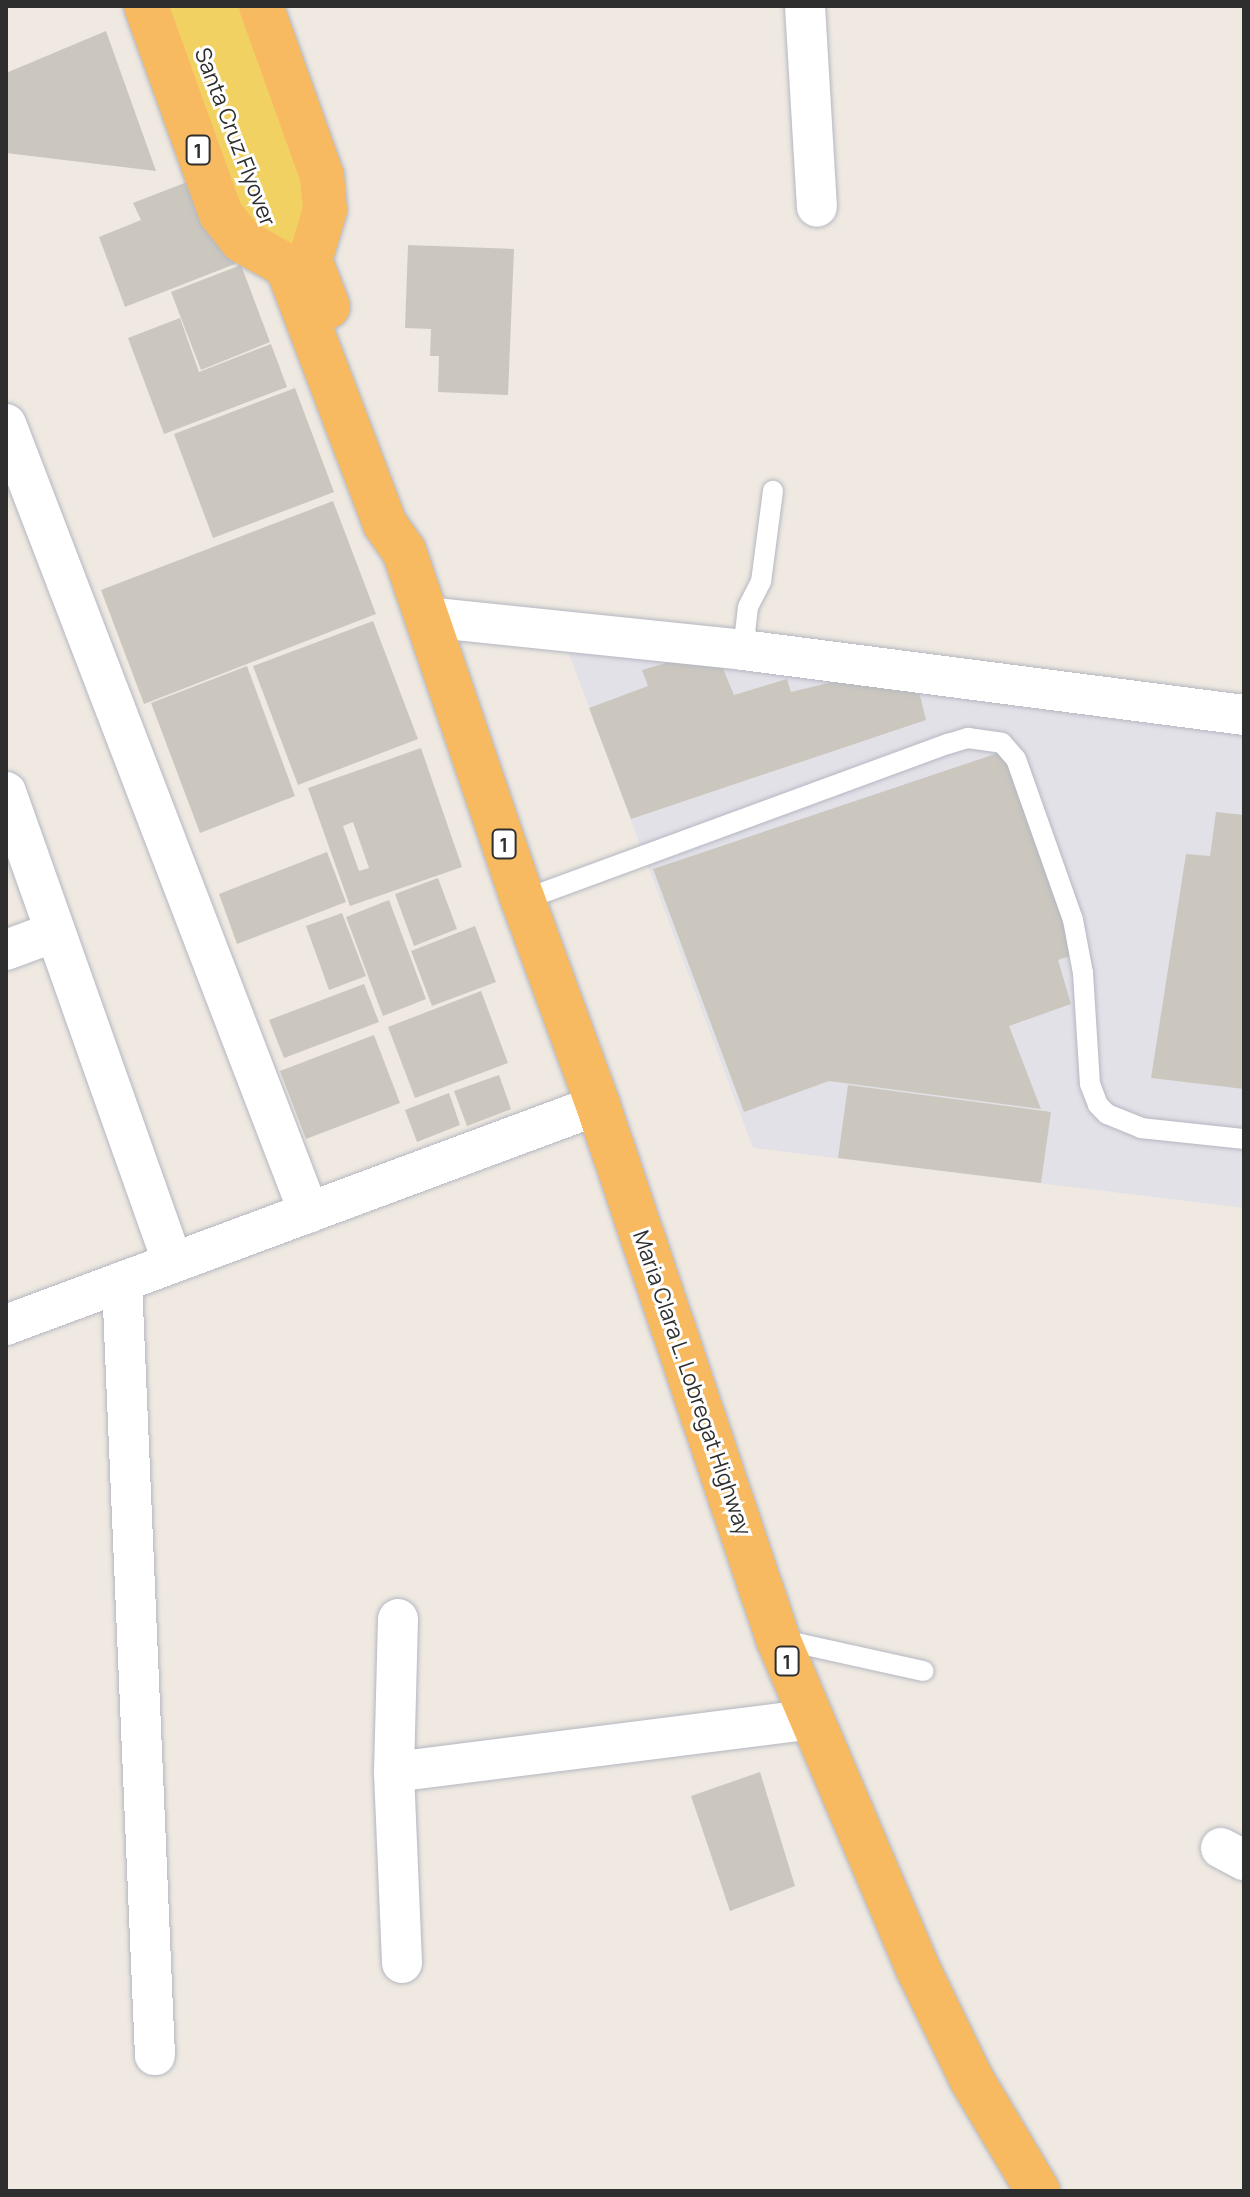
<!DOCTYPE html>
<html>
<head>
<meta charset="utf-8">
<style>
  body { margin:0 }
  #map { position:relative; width:1250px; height:2197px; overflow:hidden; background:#efe9e1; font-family:Manrope,sans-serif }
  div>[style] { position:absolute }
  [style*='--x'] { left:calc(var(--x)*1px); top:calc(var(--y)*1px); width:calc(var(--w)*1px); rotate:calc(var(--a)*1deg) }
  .industrial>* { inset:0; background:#e3e1e8 }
  .building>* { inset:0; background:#cbc7bf }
  .roads { filter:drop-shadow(0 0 2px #b4b7c1) drop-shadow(0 0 2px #b4b7c1) }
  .service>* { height:20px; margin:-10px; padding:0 10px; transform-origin:10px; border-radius:10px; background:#fff }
  .minor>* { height:40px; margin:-20px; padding:0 20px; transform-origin:20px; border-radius:20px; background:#fff }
  .primary>* { height:44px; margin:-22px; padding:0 22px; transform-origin:22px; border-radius:22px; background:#f2d163 }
  .trunk>* { height:44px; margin:-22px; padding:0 22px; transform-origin:22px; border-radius:22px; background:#f8ba60 }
  span { translate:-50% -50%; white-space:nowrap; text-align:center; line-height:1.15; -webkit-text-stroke:6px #fff; paint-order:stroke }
  .shield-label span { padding:2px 6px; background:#fff; border:2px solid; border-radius:6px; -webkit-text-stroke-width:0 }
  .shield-label { font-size:20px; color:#2e2e2e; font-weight:700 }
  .street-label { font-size:22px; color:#2e2e2e }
  .frame { position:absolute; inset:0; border:8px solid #2e2e2e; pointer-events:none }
</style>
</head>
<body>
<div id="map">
  <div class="industrial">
    <i style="clip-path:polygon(558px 624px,1244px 704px,1244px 1208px,753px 1148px)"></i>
  </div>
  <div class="building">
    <i style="clip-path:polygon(106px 31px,156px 171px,6px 153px,6px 73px)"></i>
    <i style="clip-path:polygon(200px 177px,235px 264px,125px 307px,99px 237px,141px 220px,133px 203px)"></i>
    <i style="clip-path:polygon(408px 245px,514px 249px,508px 395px,438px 392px,439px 356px,430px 356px,431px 329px,405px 328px)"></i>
    <i style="clip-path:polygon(241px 265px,270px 342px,201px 370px,171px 292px)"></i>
    <i style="clip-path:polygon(180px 318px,199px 372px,271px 344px,287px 387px,164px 434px,128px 338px)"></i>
    <i style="clip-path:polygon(295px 388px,334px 492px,213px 538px,174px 434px)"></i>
    <i style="clip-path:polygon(333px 501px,376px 614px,144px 704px,101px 590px)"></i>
    <i style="clip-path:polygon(373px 621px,418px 739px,298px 785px,253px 666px)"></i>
    <i style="clip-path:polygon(715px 649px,734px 695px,787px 679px,791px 692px,853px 677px,917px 683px,926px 720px,631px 819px,589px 708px,648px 686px,642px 670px)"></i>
    <i style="clip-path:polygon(247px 666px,295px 796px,200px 833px,151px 703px)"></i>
    <i style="clip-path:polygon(evenodd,421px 748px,462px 867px,350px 906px,308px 788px,421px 748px,353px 822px,369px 868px,359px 871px,343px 826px,353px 822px)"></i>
    <i style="clip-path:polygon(1004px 751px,1076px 954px,1058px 960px,1071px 1004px,1009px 1026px,1041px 1109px,829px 1081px,744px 1112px,653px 869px)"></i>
    <i style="clip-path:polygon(1216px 812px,1244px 815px,1244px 1089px,1151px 1078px,1186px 854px,1210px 856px)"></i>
    <i style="clip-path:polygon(327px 852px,346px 902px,237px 944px,219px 894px)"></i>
    <i style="clip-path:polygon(438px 878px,457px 929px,414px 946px,395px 894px)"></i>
    <i style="clip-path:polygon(389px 900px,426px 999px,383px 1016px,346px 917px)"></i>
    <i style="clip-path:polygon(342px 913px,366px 976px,329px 990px,306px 926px)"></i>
    <i style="clip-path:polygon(475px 926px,496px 982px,432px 1006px,411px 951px)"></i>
    <i style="clip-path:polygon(364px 984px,379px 1022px,284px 1058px,269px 1020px)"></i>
    <i style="clip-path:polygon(481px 991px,508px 1063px,415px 1098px,388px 1027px)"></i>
    <i style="clip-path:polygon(374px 1035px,400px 1103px,306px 1139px,280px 1071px)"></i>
    <i style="clip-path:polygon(499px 1075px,511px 1109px,467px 1126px,454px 1091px)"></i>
    <i style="clip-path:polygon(848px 1085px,1051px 1112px,1041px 1183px,838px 1158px)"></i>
    <i style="clip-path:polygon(449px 1093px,460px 1125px,417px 1142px,405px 1110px)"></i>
    <i style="clip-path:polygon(760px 1772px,795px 1886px,730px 1911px,691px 1796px)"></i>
  </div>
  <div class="roads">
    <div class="service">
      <i style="--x:743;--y:650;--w:43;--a:-83.4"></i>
      <i style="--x:748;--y:607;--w:28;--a:-63"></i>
      <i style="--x:761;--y:582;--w:92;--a:-82.5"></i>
      <i style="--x:523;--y:900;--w:453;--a:-20.2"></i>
      <i style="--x:948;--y:744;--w:21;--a:-17"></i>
      <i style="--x:968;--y:738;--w:34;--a:8"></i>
      <i style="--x:1002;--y:743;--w:21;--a:49"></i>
      <i style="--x:1016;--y:759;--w:171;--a:70.5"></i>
      <i style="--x:1073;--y:920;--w:54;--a:79.3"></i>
      <i style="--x:1083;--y:973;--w:111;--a:86.4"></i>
      <i style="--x:1090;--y:1084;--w:22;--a:69"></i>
      <i style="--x:1098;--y:1105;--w:13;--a:45"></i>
      <i style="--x:1107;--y:1114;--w:37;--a:22"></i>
      <i style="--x:1141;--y:1128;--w:104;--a:6.1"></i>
      <i style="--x:778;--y:1639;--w:149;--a:12.4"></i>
    </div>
    <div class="minor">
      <i style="--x:805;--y:6;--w:201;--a:86.6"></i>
      <i style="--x:6;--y:424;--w:845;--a:68.99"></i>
      <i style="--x:426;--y:617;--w:319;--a:5.9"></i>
      <i style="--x:743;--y:650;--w:505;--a:7.39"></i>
      <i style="--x:6;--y:792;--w:498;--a:70.5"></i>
      <i style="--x:6;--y:950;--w:52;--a:-20.2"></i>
      <i style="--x:122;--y:1282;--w:774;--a:87.56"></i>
      <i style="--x:6;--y:1325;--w:632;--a:-20.39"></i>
      <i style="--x:394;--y:1772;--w:153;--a:-88.5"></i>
      <i style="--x:1221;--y:1848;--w:26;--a:28"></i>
      <i style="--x:402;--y:1963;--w:191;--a:-92.4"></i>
      <i style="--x:394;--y:1772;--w:420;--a:-7.2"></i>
    </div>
    <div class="primary">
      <i style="--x:186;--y:6;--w:208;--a:70"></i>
      <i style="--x:257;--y:201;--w:72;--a:65.2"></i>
      <i style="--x:223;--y:6;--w:268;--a:71.1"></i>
    </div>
    <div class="trunk">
      <i style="--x:146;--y:6;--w:221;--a:70.2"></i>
      <i style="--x:221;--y:214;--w:33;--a:52"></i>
      <i style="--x:241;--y:240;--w:53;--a:29.5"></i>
      <i style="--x:287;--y:266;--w:276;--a:69.2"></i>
      <i style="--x:385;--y:524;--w:33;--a:55"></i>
      <i style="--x:404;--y:551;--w:369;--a:71.2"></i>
      <i style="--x:523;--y:900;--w:218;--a:69.9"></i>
      <i style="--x:598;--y:1105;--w:564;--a:71.37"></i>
      <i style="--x:778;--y:1639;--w:363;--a:67"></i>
      <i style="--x:920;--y:1973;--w:119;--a:64.1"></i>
      <i style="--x:972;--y:2080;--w:129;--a:59.3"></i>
      <i style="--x:261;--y:6;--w:181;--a:70.3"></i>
      <i style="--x:322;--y:176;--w:34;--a:85"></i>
      <i style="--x:325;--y:210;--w:52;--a:106.7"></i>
      <i style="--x:310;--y:260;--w:50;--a:69"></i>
    </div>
  </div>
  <div class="shield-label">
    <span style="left:198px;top:150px">1</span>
    <span style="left:504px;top:844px">1</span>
    <span style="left:787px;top:1661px">1</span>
  </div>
  <div class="street-label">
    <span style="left:235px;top:137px;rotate:69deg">Santa Cruz Flyover</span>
    <span style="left:692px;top:1383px;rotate:71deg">Maria Clara L. Lobregat Highway</span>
  </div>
  <div class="frame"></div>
</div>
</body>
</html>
